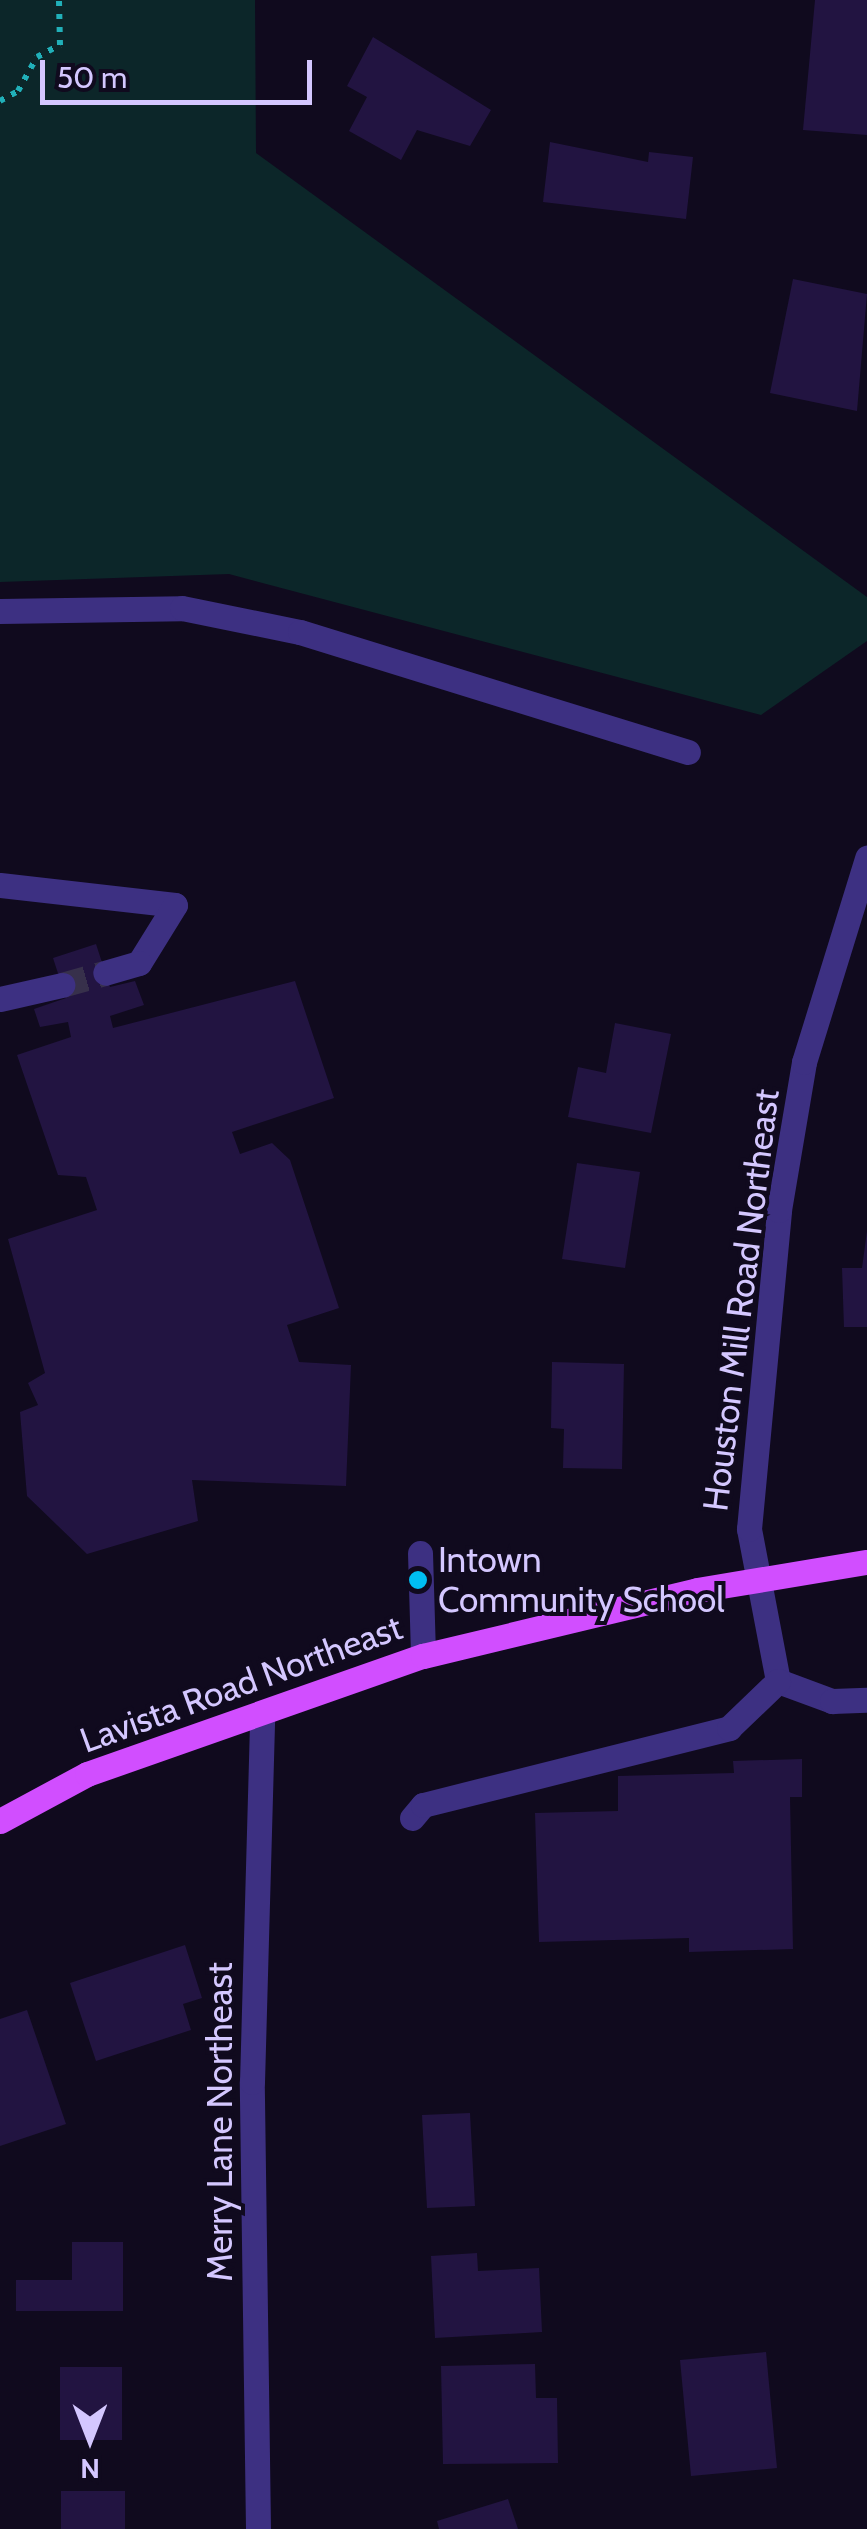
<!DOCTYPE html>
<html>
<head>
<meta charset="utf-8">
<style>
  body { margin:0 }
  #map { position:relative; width:867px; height:2529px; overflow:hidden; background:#100a1e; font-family:Cabin,sans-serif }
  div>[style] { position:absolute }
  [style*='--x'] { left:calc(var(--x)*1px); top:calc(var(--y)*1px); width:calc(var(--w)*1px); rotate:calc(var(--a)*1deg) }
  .green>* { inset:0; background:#0c2629 }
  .building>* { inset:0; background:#221441 }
  .minor-tunnel>* { height:25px; margin-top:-12.5px; transform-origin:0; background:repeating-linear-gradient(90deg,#37304b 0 25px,transparent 0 37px) }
  .path>* { height:6px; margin-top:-3px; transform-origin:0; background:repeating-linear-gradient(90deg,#21b0b9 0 5px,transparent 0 13px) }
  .minor>* { height:25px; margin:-12.5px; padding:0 12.5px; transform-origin:12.5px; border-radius:12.5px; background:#3d3082 }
  .major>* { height:25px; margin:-12.5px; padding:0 12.5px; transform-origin:12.5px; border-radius:12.5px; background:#d14eff }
  .dots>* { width:28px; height:28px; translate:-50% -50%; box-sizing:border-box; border:5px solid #100a1e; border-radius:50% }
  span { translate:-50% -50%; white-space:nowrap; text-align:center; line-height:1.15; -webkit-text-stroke:8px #100a1e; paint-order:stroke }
  .street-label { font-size:35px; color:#d4c7ff }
  .poi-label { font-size:35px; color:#d4c7ff }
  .left { translate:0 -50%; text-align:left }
  .north { position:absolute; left:40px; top:2389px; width:100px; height:100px; -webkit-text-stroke:8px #100a1e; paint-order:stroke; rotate:180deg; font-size:28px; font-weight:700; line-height:40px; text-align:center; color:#d4c7ff }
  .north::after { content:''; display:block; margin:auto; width:35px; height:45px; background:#d4c7ff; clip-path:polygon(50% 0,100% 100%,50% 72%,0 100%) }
  .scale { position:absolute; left:40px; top:60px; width:272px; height:45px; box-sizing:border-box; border:5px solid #d4c7ff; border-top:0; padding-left:12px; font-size:30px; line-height:35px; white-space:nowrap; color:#d4c7ff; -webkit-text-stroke:8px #100a1e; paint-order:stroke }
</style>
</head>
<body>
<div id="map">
  <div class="green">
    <i style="clip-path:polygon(0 0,255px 0,256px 153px,867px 597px,867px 641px,761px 715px,229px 574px,0 582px)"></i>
  </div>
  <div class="building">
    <i style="clip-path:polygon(815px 0,867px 0,867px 135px,803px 130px)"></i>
    <i style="clip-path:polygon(373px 37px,491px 110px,470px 146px,417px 130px,401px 160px,349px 131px,367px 97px,347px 86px)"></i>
    <i style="clip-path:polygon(550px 142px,648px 162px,649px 152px,693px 157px,686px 219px,543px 202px)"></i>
    <i style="clip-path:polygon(793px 279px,867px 294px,857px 411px,770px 393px)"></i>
    <i style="clip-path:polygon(96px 944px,110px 987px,135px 981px,144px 1005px,110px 1016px,113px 1028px,295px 981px,334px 1098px,232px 1132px,240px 1154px,272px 1143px,290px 1160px,339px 1308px,287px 1325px,299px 1362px,351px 1365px,346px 1486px,192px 1480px,198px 1521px,87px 1554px,27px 1496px,20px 1412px,38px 1405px,28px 1383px,45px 1373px,8px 1239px,97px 1210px,86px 1177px,58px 1175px,17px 1055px,71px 1037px,68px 1022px,40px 1027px,34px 1009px,66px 998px,53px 958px)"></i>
    <i style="clip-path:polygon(615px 1023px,671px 1034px,651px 1133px,568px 1117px,578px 1067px,606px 1073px)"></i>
    <i style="clip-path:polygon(577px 1163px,640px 1172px,625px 1268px,562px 1259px)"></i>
    <i style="clip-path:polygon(867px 1231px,867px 1327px,844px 1327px,842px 1268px,862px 1268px)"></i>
    <i style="clip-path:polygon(552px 1362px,624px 1364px,622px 1469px,563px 1468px,564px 1429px,551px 1428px)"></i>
    <i style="clip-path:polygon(802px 1759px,802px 1797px,790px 1797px,793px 1949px,689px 1952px,689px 1938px,539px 1942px,535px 1813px,618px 1811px,618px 1776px,734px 1773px,733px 1761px)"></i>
    <i style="clip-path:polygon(185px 1945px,202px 1998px,183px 2004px,191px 2030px,96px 2061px,70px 1983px)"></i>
    <i style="clip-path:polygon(27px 2010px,66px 2124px,0 2146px,0 2019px)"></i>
    <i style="clip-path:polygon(470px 2113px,475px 2206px,427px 2208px,422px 2115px)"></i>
    <i style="clip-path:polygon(72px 2242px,123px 2242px,123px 2311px,16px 2311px,16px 2280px,72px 2280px)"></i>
    <i style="clip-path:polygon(477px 2253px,478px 2271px,539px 2268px,542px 2332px,435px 2338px,431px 2256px)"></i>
    <i style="clip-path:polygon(766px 2352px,777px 2468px,691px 2476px,680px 2360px)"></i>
    <i style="clip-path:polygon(535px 2364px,536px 2398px,557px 2398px,558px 2463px,443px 2464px,441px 2366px)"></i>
    <i style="clip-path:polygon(60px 2367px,122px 2367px,122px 2440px,60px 2440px)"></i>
    <i style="clip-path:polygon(61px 2491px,125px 2491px,125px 2529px,61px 2529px)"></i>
    <i style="clip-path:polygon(508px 2499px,518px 2529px,439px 2529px,437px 2521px)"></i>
  </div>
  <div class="minor-tunnel">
    <i style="--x:62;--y:985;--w:45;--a:-15.6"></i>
  </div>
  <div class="path">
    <i style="--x:0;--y:101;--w:21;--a:-29"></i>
    <i style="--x:18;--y:91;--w:39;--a:-61"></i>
    <i style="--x:37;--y:57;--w:26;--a:-28"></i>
    <i style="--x:60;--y:45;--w:45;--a:-91.3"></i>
  </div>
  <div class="minor">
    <i style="--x:0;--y:611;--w:182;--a:-0.9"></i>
    <i style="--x:182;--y:608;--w:120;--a:11.5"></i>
    <i style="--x:300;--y:632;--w:406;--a:17.2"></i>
    <i style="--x:0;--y:885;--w:176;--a:6.5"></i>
    <i style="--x:175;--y:905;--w:68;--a:121.8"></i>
    <i style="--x:139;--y:963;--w:35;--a:164"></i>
    <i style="--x:0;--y:999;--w:64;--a:-12.7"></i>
    <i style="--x:420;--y:1553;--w:103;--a:88.3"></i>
    <i style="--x:778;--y:1681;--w:155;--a:-100.8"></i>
    <i style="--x:749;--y:1529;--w:320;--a:-84.6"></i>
    <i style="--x:779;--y:1210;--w:150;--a:-80.4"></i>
    <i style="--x:804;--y:1062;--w:214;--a:-72.8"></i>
    <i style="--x:778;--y:1681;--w:58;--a:20.3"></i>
    <i style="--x:832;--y:1701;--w:35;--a:-2"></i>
    <i style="--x:412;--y:1818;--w:17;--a:-50"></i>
    <i style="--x:423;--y:1805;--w:316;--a:-14.1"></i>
    <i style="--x:729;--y:1728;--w:68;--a:-43.8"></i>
    <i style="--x:258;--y:2529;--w:447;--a:-90.8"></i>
    <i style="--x:252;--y:2082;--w:366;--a:-88.4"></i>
  </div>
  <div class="major">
    <i style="--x:0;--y:1821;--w:99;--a:-28.4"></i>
    <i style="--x:87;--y:1774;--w:356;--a:-19.4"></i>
    <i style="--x:423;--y:1656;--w:282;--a:-13.5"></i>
    <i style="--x:697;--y:1590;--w:172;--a:-9.4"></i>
  </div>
  <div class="dots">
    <i style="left:418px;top:1580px;background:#00bef2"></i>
  </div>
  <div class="street-label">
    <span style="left:741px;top:1300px;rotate:-83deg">Houston Mill Road Northeast</span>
    <span style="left:241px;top:1684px;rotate:-20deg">Lavista Road Northeast</span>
    <span style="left:220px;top:2122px;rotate:-90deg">Merry Lane Northeast</span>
  </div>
  <div class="poi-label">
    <span class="left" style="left:438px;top:1580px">Intown<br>Community School</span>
  </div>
  <div class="north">N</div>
  <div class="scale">50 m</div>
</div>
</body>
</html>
